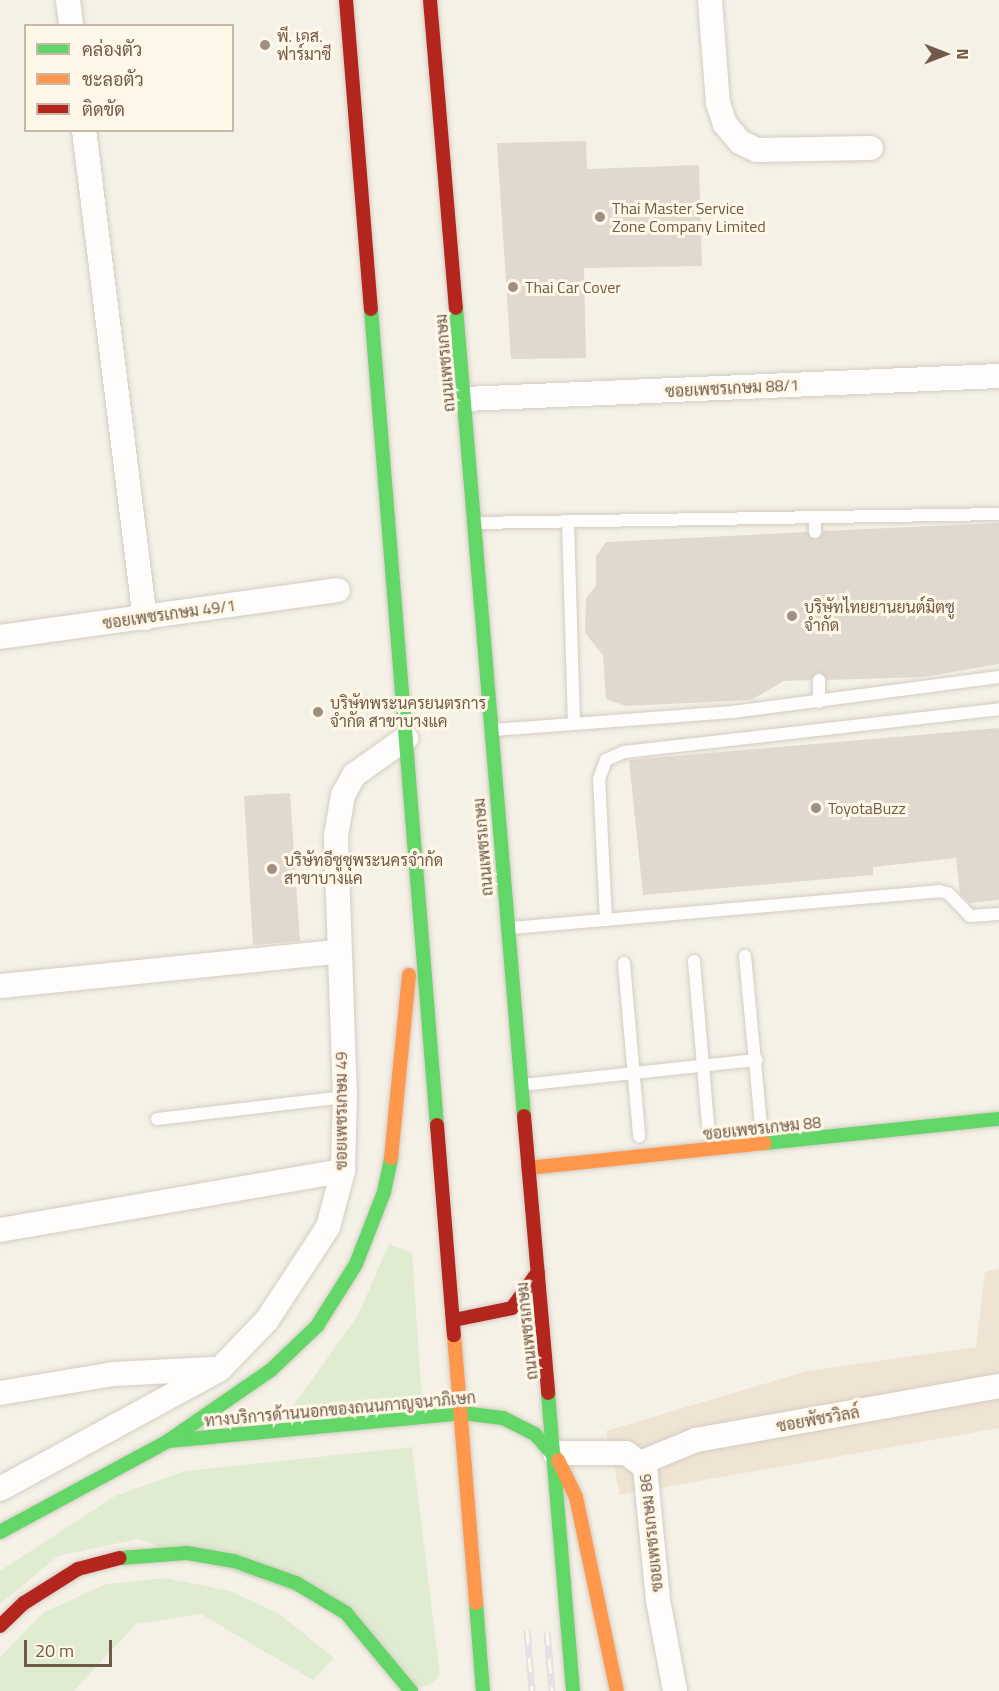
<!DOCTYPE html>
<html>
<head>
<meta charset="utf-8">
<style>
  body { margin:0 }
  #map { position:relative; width:999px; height:1691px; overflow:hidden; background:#f5f1e7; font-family:"Titillium Web",Sarabun,sans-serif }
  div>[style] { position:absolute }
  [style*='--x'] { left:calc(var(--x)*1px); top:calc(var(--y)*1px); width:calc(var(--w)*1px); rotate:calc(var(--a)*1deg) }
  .residential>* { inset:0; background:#efe4d4 }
  .green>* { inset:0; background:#e0ecd2 }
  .building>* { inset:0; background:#e1d9cf }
  .roads { filter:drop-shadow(0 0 2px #d4ccc2) drop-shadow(0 0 2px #d4ccc2) }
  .lane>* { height:12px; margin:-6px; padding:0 6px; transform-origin:6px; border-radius:6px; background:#fefdfb }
  .street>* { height:24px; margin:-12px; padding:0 12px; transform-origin:12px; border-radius:12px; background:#fefdfb }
  .fast>* { height:14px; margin:-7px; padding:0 7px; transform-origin:7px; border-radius:7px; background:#63d668 }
  .slow>* { height:14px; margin:-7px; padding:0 7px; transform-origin:7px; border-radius:7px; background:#ff974d }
  .jam>* { height:14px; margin:-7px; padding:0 7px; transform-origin:7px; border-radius:7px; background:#b3261e }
  .rail>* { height:7px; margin-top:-3.5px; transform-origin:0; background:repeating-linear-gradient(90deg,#fff7e7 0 14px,#e3e1e3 0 28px); box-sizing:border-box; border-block:2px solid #e3e1e3 }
  .dots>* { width:16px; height:16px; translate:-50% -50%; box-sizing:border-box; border:3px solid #fff7e7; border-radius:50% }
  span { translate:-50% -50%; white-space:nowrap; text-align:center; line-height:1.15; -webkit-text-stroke:6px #fff7e7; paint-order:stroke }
  .poi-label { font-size:16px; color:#725a49 }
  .left { translate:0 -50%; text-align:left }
  .street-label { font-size:16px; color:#725a49 }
  .legend { position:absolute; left:24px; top:24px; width:210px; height:108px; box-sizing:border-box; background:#fff7e7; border:2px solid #c7b8a8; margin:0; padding:8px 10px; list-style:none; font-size:18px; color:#725a49 }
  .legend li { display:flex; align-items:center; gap:12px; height:30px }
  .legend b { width:30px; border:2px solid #c7b8a8 }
  .north { position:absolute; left:915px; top:24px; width:60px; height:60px; -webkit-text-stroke:4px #fff7e7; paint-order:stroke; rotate:90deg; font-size:16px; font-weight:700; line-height:24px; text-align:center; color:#725a49 }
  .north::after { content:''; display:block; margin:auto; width:21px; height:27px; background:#725a49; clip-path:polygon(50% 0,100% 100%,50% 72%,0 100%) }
  .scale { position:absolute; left:24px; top:1640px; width:88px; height:27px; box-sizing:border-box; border:3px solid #725a49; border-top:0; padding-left:8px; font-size:18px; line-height:21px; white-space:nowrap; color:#725a49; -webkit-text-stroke:4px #fff7e7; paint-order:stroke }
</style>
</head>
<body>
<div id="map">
  <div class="residential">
    <i style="clip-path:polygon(999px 1269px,999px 1428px,620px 1495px,606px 1431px,807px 1371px,976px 1347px,985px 1272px)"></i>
  </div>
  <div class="green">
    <i style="clip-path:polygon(389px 1244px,412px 1253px,422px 1399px,291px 1409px,358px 1315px)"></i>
    <i style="clip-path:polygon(412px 1447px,440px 1675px,430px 1685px,418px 1687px,355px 1613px,138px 1539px,58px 1556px,0 1604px,0 1571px,115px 1496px,186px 1471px)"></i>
    <i style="clip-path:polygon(165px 1578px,230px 1591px,278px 1613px,334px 1658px,313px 1680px,201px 1614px,136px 1624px,74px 1691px,0 1691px,0 1657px,43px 1613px,106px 1584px)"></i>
  </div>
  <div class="building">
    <i style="clip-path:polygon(586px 141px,587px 169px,699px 165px,702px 266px,584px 268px,586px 358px,511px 359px,497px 143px)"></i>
    <i style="clip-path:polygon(999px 523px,999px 664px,923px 677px,827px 680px,818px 672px,811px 680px,784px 681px,751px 700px,626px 706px,606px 699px,603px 655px,585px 633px,586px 598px,596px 586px,596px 556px,606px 542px,807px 532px,816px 540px,823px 531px)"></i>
    <i style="clip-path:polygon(999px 728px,999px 900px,969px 903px,960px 894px,956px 858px,873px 867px,873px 875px,643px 895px,629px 760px)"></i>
    <i style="clip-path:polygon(290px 793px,300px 941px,253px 945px,244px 796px)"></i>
  </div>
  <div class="roads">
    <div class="lane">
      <i style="--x:815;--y:518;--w:14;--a:90"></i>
      <i style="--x:568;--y:522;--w:201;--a:88.3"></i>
      <i style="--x:474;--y:523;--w:525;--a:-0.98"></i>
      <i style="--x:819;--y:680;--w:22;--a:90"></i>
      <i style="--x:493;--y:730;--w:241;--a:-4.3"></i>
      <i style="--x:733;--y:712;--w:268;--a:-7.5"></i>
      <i style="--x:606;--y:920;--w:141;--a:-92.8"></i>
      <i style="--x:599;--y:779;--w:20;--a:-70"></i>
      <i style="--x:606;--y:760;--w:20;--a:-24"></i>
      <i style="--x:624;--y:752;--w:377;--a:-6.5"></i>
      <i style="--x:511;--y:928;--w:430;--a:-4.9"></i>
      <i style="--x:939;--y:891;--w:9;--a:13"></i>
      <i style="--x:948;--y:893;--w:32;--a:46"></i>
      <i style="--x:970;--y:916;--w:29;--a:-4"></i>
      <i style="--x:745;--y:956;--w:169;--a:84.6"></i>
      <i style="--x:694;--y:961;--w:164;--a:85.1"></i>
      <i style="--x:624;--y:963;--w:174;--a:85"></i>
      <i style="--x:522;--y:1085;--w:236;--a:-6.1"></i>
      <i style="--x:157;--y:1119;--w:189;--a:-6.7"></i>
    </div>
    <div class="street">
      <i style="--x:68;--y:0;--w:26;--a:83"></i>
      <i style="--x:710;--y:0;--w:103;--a:85.6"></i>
      <i style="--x:718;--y:103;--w:22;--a:72"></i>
      <i style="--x:725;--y:124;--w:23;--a:50"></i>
      <i style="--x:740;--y:142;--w:19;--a:25"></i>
      <i style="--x:757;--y:150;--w:114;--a:-1"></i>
      <i style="--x:84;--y:130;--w:492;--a:82.9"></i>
      <i style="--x:465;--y:399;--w:534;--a:-2.47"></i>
      <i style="--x:0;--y:637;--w:341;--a:-7.9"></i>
      <i style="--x:0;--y:986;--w:338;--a:-5.8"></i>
      <i style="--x:0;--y:1230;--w:348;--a:-9.8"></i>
      <i style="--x:0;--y:1393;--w:115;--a:-9.5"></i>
      <i style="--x:113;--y:1374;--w:99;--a:-2.9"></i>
      <i style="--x:555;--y:1453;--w:71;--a:0"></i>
      <i style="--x:626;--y:1453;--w:24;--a:36"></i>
      <i style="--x:645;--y:1467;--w:134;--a:84.4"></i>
      <i style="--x:658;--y:1600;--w:93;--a:79.4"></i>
      <i style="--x:640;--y:1463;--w:61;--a:-22.3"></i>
      <i style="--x:696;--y:1440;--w:308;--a:-10.1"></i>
      <i style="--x:0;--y:1489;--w:251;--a:-28.6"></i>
      <i style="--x:220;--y:1369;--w:68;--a:-46.2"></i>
      <i style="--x:267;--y:1320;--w:111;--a:-56.7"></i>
      <i style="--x:328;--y:1227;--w:58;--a:-75"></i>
      <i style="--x:343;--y:1171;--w:74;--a:-88.5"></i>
      <i style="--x:345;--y:1097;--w:261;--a:-92"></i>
      <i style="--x:336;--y:836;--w:42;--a:-80.3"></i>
      <i style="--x:343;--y:795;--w:23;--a:-61"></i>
      <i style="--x:354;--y:775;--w:64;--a:-35.4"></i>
    </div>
    <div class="fast">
      <i style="--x:456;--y:308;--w:811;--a:85.19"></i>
      <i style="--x:371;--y:309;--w:819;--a:85.38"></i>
      <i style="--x:765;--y:1143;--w:235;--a:-5.9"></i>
      <i style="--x:548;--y:1393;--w:299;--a:85.2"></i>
      <i style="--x:168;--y:1441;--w:125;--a:-34.6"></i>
      <i style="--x:271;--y:1370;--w:64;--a:-43.7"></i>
      <i style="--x:317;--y:1326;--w:73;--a:-57.8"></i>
      <i style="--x:356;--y:1264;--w:77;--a:-68.7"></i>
      <i style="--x:384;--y:1192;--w:35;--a:-78"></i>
      <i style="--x:0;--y:1532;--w:191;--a:-28.4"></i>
      <i style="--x:168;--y:1441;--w:295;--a:-5.4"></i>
      <i style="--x:462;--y:1413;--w:41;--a:7"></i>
      <i style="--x:503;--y:1418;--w:36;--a:27"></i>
      <i style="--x:535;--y:1434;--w:35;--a:49"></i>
      <i style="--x:120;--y:1558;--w:67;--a:-4.3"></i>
      <i style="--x:187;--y:1553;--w:48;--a:9.7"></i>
      <i style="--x:234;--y:1561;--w:66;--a:19.5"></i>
      <i style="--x:296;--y:1583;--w:58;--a:31"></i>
      <i style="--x:346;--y:1613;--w:102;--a:50.2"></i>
      <i style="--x:476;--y:1603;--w:88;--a:85.5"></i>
    </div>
    <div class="slow">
      <i style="--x:391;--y:1158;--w:184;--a:-84.4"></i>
      <i style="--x:528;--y:1168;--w:238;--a:-6"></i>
      <i style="--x:454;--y:1335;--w:269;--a:85.3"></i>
      <i style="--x:558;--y:1460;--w:41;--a:64.1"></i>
      <i style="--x:576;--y:1497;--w:198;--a:78.1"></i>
    </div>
    <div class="jam">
      <i style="--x:346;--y:0;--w:310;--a:85.4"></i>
      <i style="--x:430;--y:0;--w:309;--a:85.2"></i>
      <i style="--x:524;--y:1116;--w:278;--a:85"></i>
      <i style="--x:437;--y:1125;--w:211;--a:85.4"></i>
      <i style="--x:454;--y:1320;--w:59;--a:-11.7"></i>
      <i style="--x:512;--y:1308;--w:44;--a:-54.2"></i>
      <i style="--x:0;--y:1626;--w:33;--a:-44"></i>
      <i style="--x:24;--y:1603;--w:64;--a:-32.2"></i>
      <i style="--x:78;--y:1569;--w:43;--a:-14.7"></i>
    </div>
  </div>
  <div class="rail">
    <i style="--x:527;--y:1630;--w:61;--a:85.3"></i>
    <i style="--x:547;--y:1631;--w:60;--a:85.2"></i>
  </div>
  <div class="dots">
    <i style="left:265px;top:45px;background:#a08f80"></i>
    <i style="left:600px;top:217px;background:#a08f80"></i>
    <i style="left:513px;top:287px;background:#a08f80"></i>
    <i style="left:792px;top:616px;background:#a08f80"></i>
    <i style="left:318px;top:712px;background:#a08f80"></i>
    <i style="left:816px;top:808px;background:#a08f80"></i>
    <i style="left:272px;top:869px;background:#a08f80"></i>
  </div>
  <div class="poi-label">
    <span class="left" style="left:277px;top:45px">พี. เอส.<br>ฟาร์มาซี</span>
    <span class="left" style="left:612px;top:217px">Thai Master Service<br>Zone Company Limited</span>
    <span class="left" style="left:525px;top:287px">Thai Car Cover</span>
    <span class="left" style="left:804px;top:616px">บริษัทไทยยานยนต์มิตซู<br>จำกัด</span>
    <span class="left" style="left:330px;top:712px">บริษัทพระนครยนตรการ<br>จำกัด สาขาบางแค</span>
    <span class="left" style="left:828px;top:808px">ToyotaBuzz</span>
    <span class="left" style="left:284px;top:869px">บริษัทอีซูซุพระนครจำกัด<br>สาขาบางแค</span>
  </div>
  <div class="street-label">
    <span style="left:445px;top:363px;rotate:-95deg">ถนนเพชรเกษม</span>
    <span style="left:732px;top:388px;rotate:-3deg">ซอยเพชรเกษม 88/1</span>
    <span style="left:169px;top:614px;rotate:-8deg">ซอยเพชรเกษม 49/1</span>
    <span style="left:483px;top:847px;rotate:-95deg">ถนนเพชรเกษม</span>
    <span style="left:341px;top:1111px;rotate:-90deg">ซอยเพชรเกษม 49</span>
    <span style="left:762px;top:1128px;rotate:-6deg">ซอยเพชรเกษม 88</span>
    <span style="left:527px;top:1331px;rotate:-96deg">ถนนเพชรเกษม</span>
    <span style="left:340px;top:1409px;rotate:-5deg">ทางบริการด้านนอกของถนนกาญจนาภิเษก</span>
    <span style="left:818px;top:1419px;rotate:-10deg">ซอยพัชรวิลล์</span>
    <span style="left:651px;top:1533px;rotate:-96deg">ซอยเพชรเกษม 86</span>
  </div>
  <ul class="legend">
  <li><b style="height:8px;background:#63d668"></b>คล่องตัว</li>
  <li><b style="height:8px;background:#ff974d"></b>ชะลอตัว</li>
  <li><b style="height:8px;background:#b3261e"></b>ติดขัด</li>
  </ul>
  <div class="north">N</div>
  <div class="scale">20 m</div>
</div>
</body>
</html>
